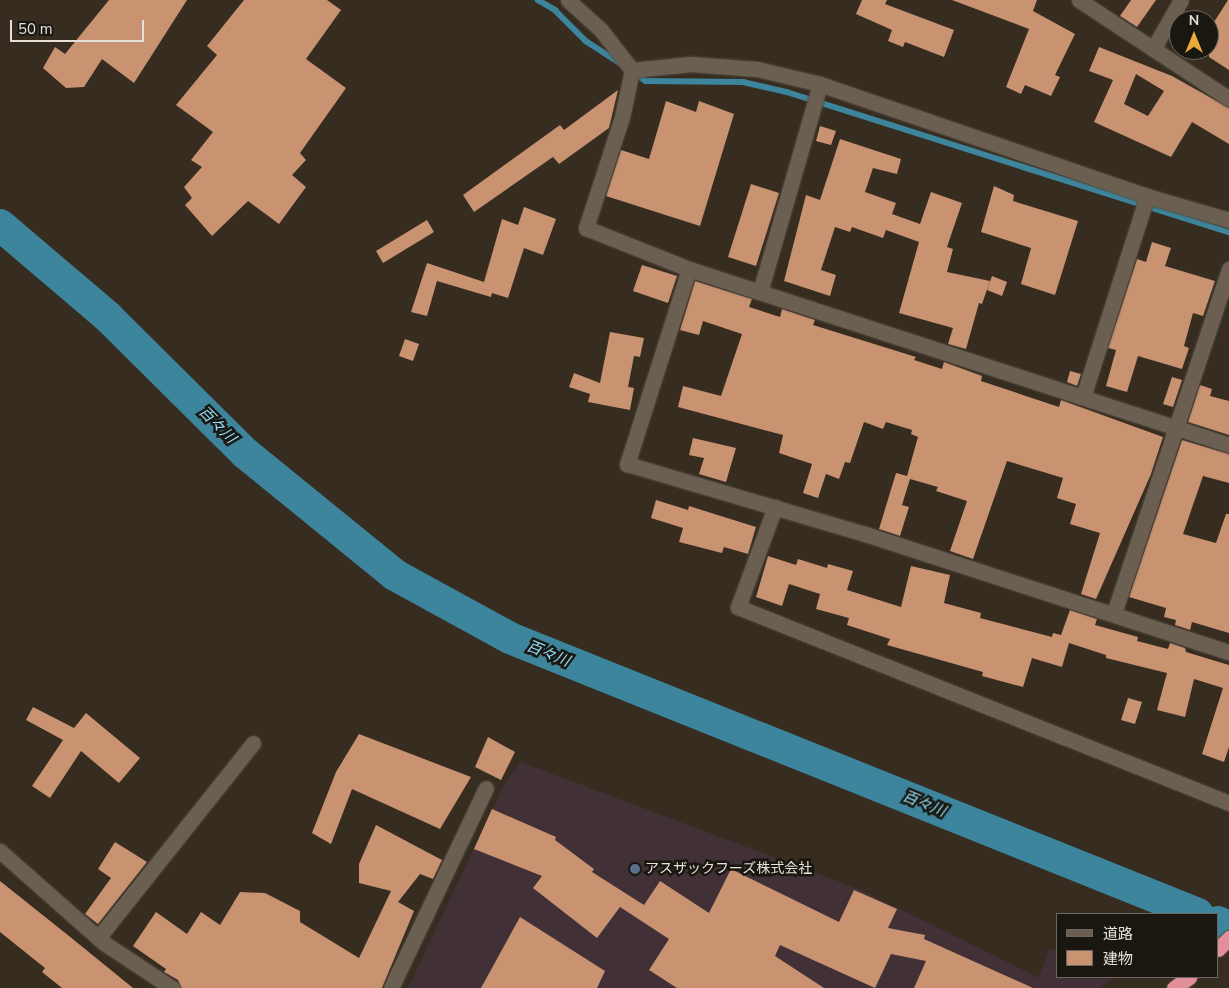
<!DOCTYPE html>
<html>
<head>
<meta charset="utf-8">
<style>
  body { margin:0 }
  #map { position:relative; width:1229px; height:988px; overflow:hidden; background:#362c20; font-family:"Nunito Sans","Noto Sans JP",sans-serif }
  div>[style] { position:absolute }
  [style*='--x'] { left:calc(var(--x)*1px); top:calc(var(--y)*1px); width:calc(var(--w)*1px); rotate:calc(var(--a)*1deg) }
  .industrial>* { inset:0; background:#423037 }
  .stream>* { height:5.5px; margin:-2.75px; padding:0 2.75px; transform-origin:2.75px; border-radius:2.75px; background:#3d859c }
  .river>* { height:32px; margin:-16px; padding:0 16px; transform-origin:16px; border-radius:16px; background:#3d859c }
  .building>* { inset:0; background:#c99372 }
  .roads { filter:drop-shadow(0 0 1px #524a3f) drop-shadow(0 0 1px #524a3f) }
  .minor>* { height:15px; margin:-7.5px; padding:0 7.5px; transform-origin:7.5px; border-radius:7.5px; background:#6b5f51 }
  .highway>* { height:15px; margin:-7.5px; padding:0 7.5px; transform-origin:7.5px; border-radius:7.5px; background:#e08f9b }
  .dots>* { width:14px; height:14px; translate:-50% -50%; box-sizing:border-box; border:2px solid #1a1610; border-radius:50% }
  span { translate:-50% -50%; white-space:nowrap; text-align:center; line-height:1.15; -webkit-text-stroke:5px #1a1610; paint-order:stroke }
  .poi-label { font-size:14px; color:#e6e0d8 }
  .left { translate:0 -50%; text-align:left }
  .water-label { font-size:15px; color:#8fe0fc; font-style:italic }
  .legend { position:absolute; left:1056px; top:913px; width:162px; height:65px; box-sizing:border-box; background:#1a1610; border:1px solid #6c6760; margin:0; padding:6px 9px; list-style:none; font-size:15px; color:#e6e0d8 }
  .legend li { display:flex; align-items:center; gap:10px; height:25px }
  .legend b { width:25px; border:1px solid #6c6760 }
  .north { position:absolute; left:1169px; top:10px; width:50px; height:50px; box-sizing:border-box; background:#1a1610; border:1px solid #6c6760; border-radius:50%; rotate:0deg; font-size:14px; font-weight:700; line-height:20px; text-align:center; color:#e6e0d8 }
  .north::after { content:''; display:block; margin:auto; width:18px; height:22px; background:#eaaa39; clip-path:polygon(50% 0,100% 100%,50% 72%,0 100%) }
  .scale { position:absolute; left:10px; top:20px; width:134px; height:22px; box-sizing:border-box; border:2px solid #e6e0d8; border-top:0; padding-left:6px; font-size:15px; line-height:18px; white-space:nowrap; color:#e6e0d8; -webkit-text-stroke:4px #1a1610; paint-order:stroke }
</style>
</head>
<body>
<div id="map">
  <div class="industrial">
    <i style="clip-path:polygon(521px 762px,861px 890px,1039px 978px,1049px 948px,1058px 952px,1058px 977px,1115px 977px,1099px 988px,408px 988px,506px 781px)"></i>
  </div>
  <div class="stream">
    <i style="--x:538;--y:0;--w:20;--a:30"></i>
    <i style="--x:555;--y:10;--w:44;--a:45"></i>
    <i style="--x:586;--y:41;--w:40;--a:32.9"></i>
    <i style="--x:634;--y:73;--w:14;--a:34"></i>
    <i style="--x:646;--y:81;--w:97;--a:0.6"></i>
    <i style="--x:743;--y:82;--w:45;--a:12.8"></i>
    <i style="--x:787;--y:92;--w:464;--a:17.6"></i>
  </div>
  <div class="river">
    <i style="--x:0;--y:225;--w:142;--a:40.4"></i>
    <i style="--x:108;--y:317;--w:193;--a:44.8"></i>
    <i style="--x:245;--y:453;--w:193;--a:39.1"></i>
    <i style="--x:395;--y:575;--w:131;--a:28.7"></i>
    <i style="--x:510;--y:638;--w:741;--a:21.86"></i>
    <i style="--x:1218;--y:922;--w:12;--a:24"></i>
  </div>
  <div class="building">
    <i style="clip-path:polygon(109px 0,187px 0,134px 83px,102px 59px,84px 87px,66px 88px,43px 68px,55px 47px,65px 54px)"></i>
    <i style="clip-path:polygon(244px 0,327px 0,341px 10px,306px 59px,346px 88px,300px 153px,306px 160px,292px 175px,306px 187px,279px 224px,248px 201px,212px 236px,185px 205px,192px 198px,184px 187px,202px 167px,191px 160px,213px 132px,176px 105px,217px 55px,207px 46px)"></i>
    <i style="clip-path:polygon(862px 0,887px 0,885px 4px,954px 30px,944px 57px,905px 42px,903px 47px,888px 41px,892px 30px,856px 14px)"></i>
    <i style="clip-path:polygon(952px 0,1037px 0,1033px 11px,1075px 34px,1055px 75px,1060px 77px,1051px 96px,1025px 85px,1021px 94px,1006px 87px,1029px 29px)"></i>
    <i style="clip-path:polygon(1131px 0,1156px 0,1137px 27px,1120px 16px)"></i>
    <i style="clip-path:polygon(1228px 0,1229px 0,1229px 70px,1209px 57px,1209px 30px)"></i>
    <i style="clip-path:polygon(evenodd,1099px 47px,1172px 76px,1229px 108px,1229px 144px,1192px 122px,1171px 157px,1094px 122px,1113px 80px,1089px 71px,1099px 47px,1136px 74px,1164px 91px,1148px 116px,1124px 104px,1136px 74px)"></i>
    <i style="clip-path:polygon(618px 90px,609px 128px,559px 164px,553px 157px,474px 212px,463px 195px,560px 125px,564px 130px)"></i>
    <i style="clip-path:polygon(666px 101px,696px 112px,699px 101px,734px 114px,700px 226px,606px 196px,621px 150px,649px 159px)"></i>
    <i style="clip-path:polygon(820px 126px,836px 131px,831px 145px,816px 141px)"></i>
    <i style="clip-path:polygon(840px 139px,901px 159px,897px 174px,873px 168px,865px 192px,896px 203px,892px 214px,920px 224px,931px 192px,962px 203px,947px 247px,953px 249px,947px 272px,990px 281px,982px 304px,979px 303px,966px 349px,948px 344px,953px 328px,899px 313px,919px 242px,886px 230px,883px 238px,852px 227px,850px 232px,835px 227px,821px 270px,836px 275px,830px 296px,784px 281px,806px 195px,820px 200px)"></i>
    <i style="clip-path:polygon(751px 184px,779px 193px,756px 266px,728px 257px)"></i>
    <i style="clip-path:polygon(994px 186px,1014px 195px,1013px 201px,1078px 221px,1055px 295px,1021px 284px,1031px 248px,981px 232px)"></i>
    <i style="clip-path:polygon(524px 207px,556px 219px,543px 255px,524px 248px,508px 298px,492px 293px,491px 297px,437px 281px,427px 316px,411px 312px,427px 263px,484px 282px,502px 219px,518px 225px)"></i>
    <i style="clip-path:polygon(427px 220px,434px 232px,383px 263px,376px 251px)"></i>
    <i style="clip-path:polygon(1152px 242px,1171px 248px,1165px 266px,1215px 281px,1203px 316px,1193px 313px,1184px 346px,1189px 348px,1182px 369px,1138px 356px,1127px 392px,1106px 386px,1116px 350px,1108px 348px,1137px 259px,1146px 262px)"></i>
    <i style="clip-path:polygon(642px 265px,677px 276px,668px 303px,633px 291px)"></i>
    <i style="clip-path:polygon(992px 276px,1007px 282px,1002px 296px,987px 290px)"></i>
    <i style="clip-path:polygon(695px 281px,752px 299px,749px 307px,780px 317px,782px 309px,815px 320px,813px 325px,916px 357px,914px 360px,942px 369px,944px 362px,982px 376px,981px 381px,1059px 407px,1061px 400px,1163px 437px,1151px 474px,1096px 599px,1081px 594px,1100px 533px,1070px 524px,1076px 504px,1057px 498px,1063px 478px,1007px 461px,973px 559px,950px 551px,967px 501px,936px 491px,938px 487px,910px 479px,902px 505px,909px 507px,900px 536px,879px 529px,896px 473px,907px 476px,918px 437px,911px 434px,912px 430px,886px 422px,883px 429px,864px 422px,850px 463px,845px 462px,839px 479px,826px 474px,818px 498px,803px 493px,812px 464px,779px 453px,783px 435px,678px 407px,683px 386px,721px 396px,742px 334px,703px 321px,699px 335px,680px 330px)"></i>
    <i style="clip-path:polygon(610px 332px,644px 338px,640px 357px,634px 356px,628px 387px,634px 388px,630px 410px,588px 402px,590px 394px,569px 387px,574px 373px,600px 383px)"></i>
    <i style="clip-path:polygon(405px 339px,419px 344px,413px 361px,399px 356px)"></i>
    <i style="clip-path:polygon(1070px 371px,1081px 374px,1077px 386px,1067px 382px)"></i>
    <i style="clip-path:polygon(1172px 377px,1182px 380px,1173px 407px,1163px 404px)"></i>
    <i style="clip-path:polygon(1200px 385px,1212px 389px,1210px 396px,1229px 401px,1229px 435px,1188px 422px)"></i>
    <i style="clip-path:polygon(693px 438px,736px 448px,726px 482px,699px 474px,704px 458px,689px 455px)"></i>
    <i style="clip-path:polygon(1182px 440px,1229px 454px,1229px 483px,1203px 476px,1183px 534px,1216px 543px,1226px 514px,1229px 514px,1229px 633px,1192px 622px,1190px 630px,1175px 625px,1176px 620px,1164px 617px,1166px 608px,1129px 597px)"></i>
    <i style="clip-path:polygon(656px 500px,688px 510px,689px 506px,756px 527px,748px 554px,724px 547px,722px 553px,679px 542px,683px 528px,651px 518px)"></i>
    <i style="clip-path:polygon(768px 556px,796px 565px,798px 559px,827px 568px,828px 564px,853px 571px,847px 590px,901px 607px,911px 566px,950px 575px,944px 603px,981px 613px,980px 618px,1052px 637px,1053px 633px,1061px 635px,1070px 610px,1097px 619px,1095px 625px,1138px 637px,1137px 641px,1168px 649px,1170px 643px,1185px 648px,1186px 652px,1229px 665px,1229px 747px,1224px 762px,1202px 754px,1223px 688px,1194px 679px,1185px 717px,1157px 710px,1167px 673px,1106px 658px,1106px 655px,1069px 643px,1062px 667px,1032px 658px,1023px 687px,982px 676px,983px 672px,887px 645px,890px 639px,847px 625px,849px 618px,816px 609px,820px 594px,789px 584px,782px 606px,756px 597px)"></i>
    <i style="clip-path:polygon(1128px 698px,1142px 702px,1135px 724px,1121px 720px)"></i>
    <i style="clip-path:polygon(33px 707px,74px 728px,86px 713px,140px 758px,119px 783px,81px 751px,50px 798px,32px 786px,63px 740px,26px 720px)"></i>
    <i style="clip-path:polygon(359px 734px,471px 777px,440px 829px,352px 789px,331px 844px,312px 833px,336px 772px)"></i>
    <i style="clip-path:polygon(488px 737px,515px 752px,501px 780px,475px 767px)"></i>
    <i style="clip-path:polygon(492px 809px,556px 837px,555px 840px,594px 869px,592px 872px,644px 905px,660px 881px,709px 913px,731px 869px,839px 922px,854px 890px,897px 909px,888px 928px,925px 935px,924px 939px,1033px 988px,914px 988px,926px 961px,891px 954px,875px 988px,780px 945px,775px 956px,824px 988px,677px 988px,649px 970px,669px 939px,620px 907px,597px 938px,533px 888px,542px 876px,474px 849px)"></i>
    <i style="clip-path:polygon(376px 825px,442px 860px,433px 879px,420px 874px,398px 902px,414px 911px,382px 988px,181px 988px,178px 980px,164px 972px,166px 969px,133px 946px,156px 912px,187px 934px,201px 912px,220px 925px,240px 892px,265px 893px,300px 911px,300px 922px,359px 958px,391px 891px,359px 883px,359px 864px)"></i>
    <i style="clip-path:polygon(115px 842px,147px 862px,98px 924px,85px 914px,111px 878px,98px 869px)"></i>
    <i style="clip-path:polygon(0 881px,69px 936px,133px 988px,62px 988px,42px 972px,45px 968px,0 932px)"></i>
    <i style="clip-path:polygon(520px 917px,605px 971px,597px 988px,481px 988px)"></i>
  </div>
  <div class="roads">
    <div class="minor">
      <i style="--x:568;--y:0;--w:45;--a:42.3"></i>
      <i style="--x:601;--y:30;--w:51;--a:52.2"></i>
      <i style="--x:632;--y:70;--w:48;--a:102"></i>
      <i style="--x:622;--y:117;--w:117;--a:108"></i>
      <i style="--x:586;--y:228;--w:111;--a:21.7"></i>
      <i style="--x:689;--y:269;--w:568;--a:18.05"></i>
      <i style="--x:1079;--y:0;--w:180;--a:33.4"></i>
      <i style="--x:1153;--y:49;--w:56;--a:-60.3"></i>
      <i style="--x:632;--y:70;--w:59;--a:-5.8"></i>
      <i style="--x:691;--y:64;--w:66;--a:4.3"></i>
      <i style="--x:757;--y:69;--w:65;--a:13.4"></i>
      <i style="--x:820;--y:84;--w:346;--a:18.9"></i>
      <i style="--x:1147;--y:196;--w:85;--a:16.3"></i>
      <i style="--x:689;--y:269;--w:205;--a:107.6"></i>
      <i style="--x:627;--y:464;--w:248;--a:16.4"></i>
      <i style="--x:865;--y:534;--w:383;--a:18"></i>
      <i style="--x:760;--y:292;--w:216;--a:-73.9"></i>
      <i style="--x:1083;--y:397;--w:211;--a:-72.3"></i>
      <i style="--x:775;--y:507;--w:107;--a:110.3"></i>
      <i style="--x:738;--y:607;--w:529;--a:21.76"></i>
      <i style="--x:1114;--y:613;--w:363;--a:-71.5"></i>
      <i style="--x:0;--y:851;--w:139;--a:41.5"></i>
      <i style="--x:104;--y:943;--w:82;--a:33.5"></i>
      <i style="--x:98;--y:938;--w:249;--a:-51.5"></i>
      <i style="--x:391;--y:988;--w:221;--a:-64.6"></i>
    </div>
    <div class="highway">
      <i style="--x:1218;--y:949;--w:16;--a:-45"></i>
      <i style="--x:1174;--y:988;--w:19;--a:-36"></i>
    </div>
  </div>
  <div class="dots">
    <i style="left:635px;top:869px;background:#5c6f8a"></i>
  </div>
  <div class="poi-label">
    <span class="left" style="left:645px;top:869px">アスザックフーズ株式会社</span>
  </div>
  <div class="water-label">
    <span style="left:217px;top:425px;rotate:45deg">百々川</span>
    <span style="left:548px;top:654px;rotate:22deg">百々川</span>
    <span style="left:924px;top:804px;rotate:22deg">百々川</span>
  </div>
  <ul class="legend">
  <li><b style="height:6px;background:#6b5f51"></b>道路</li>
  <li><b style="height:14px;background:#c99372"></b>建物</li>
  </ul>
  <div class="north">N</div>
  <div class="scale">50 m</div>
</div>
</body>
</html>
